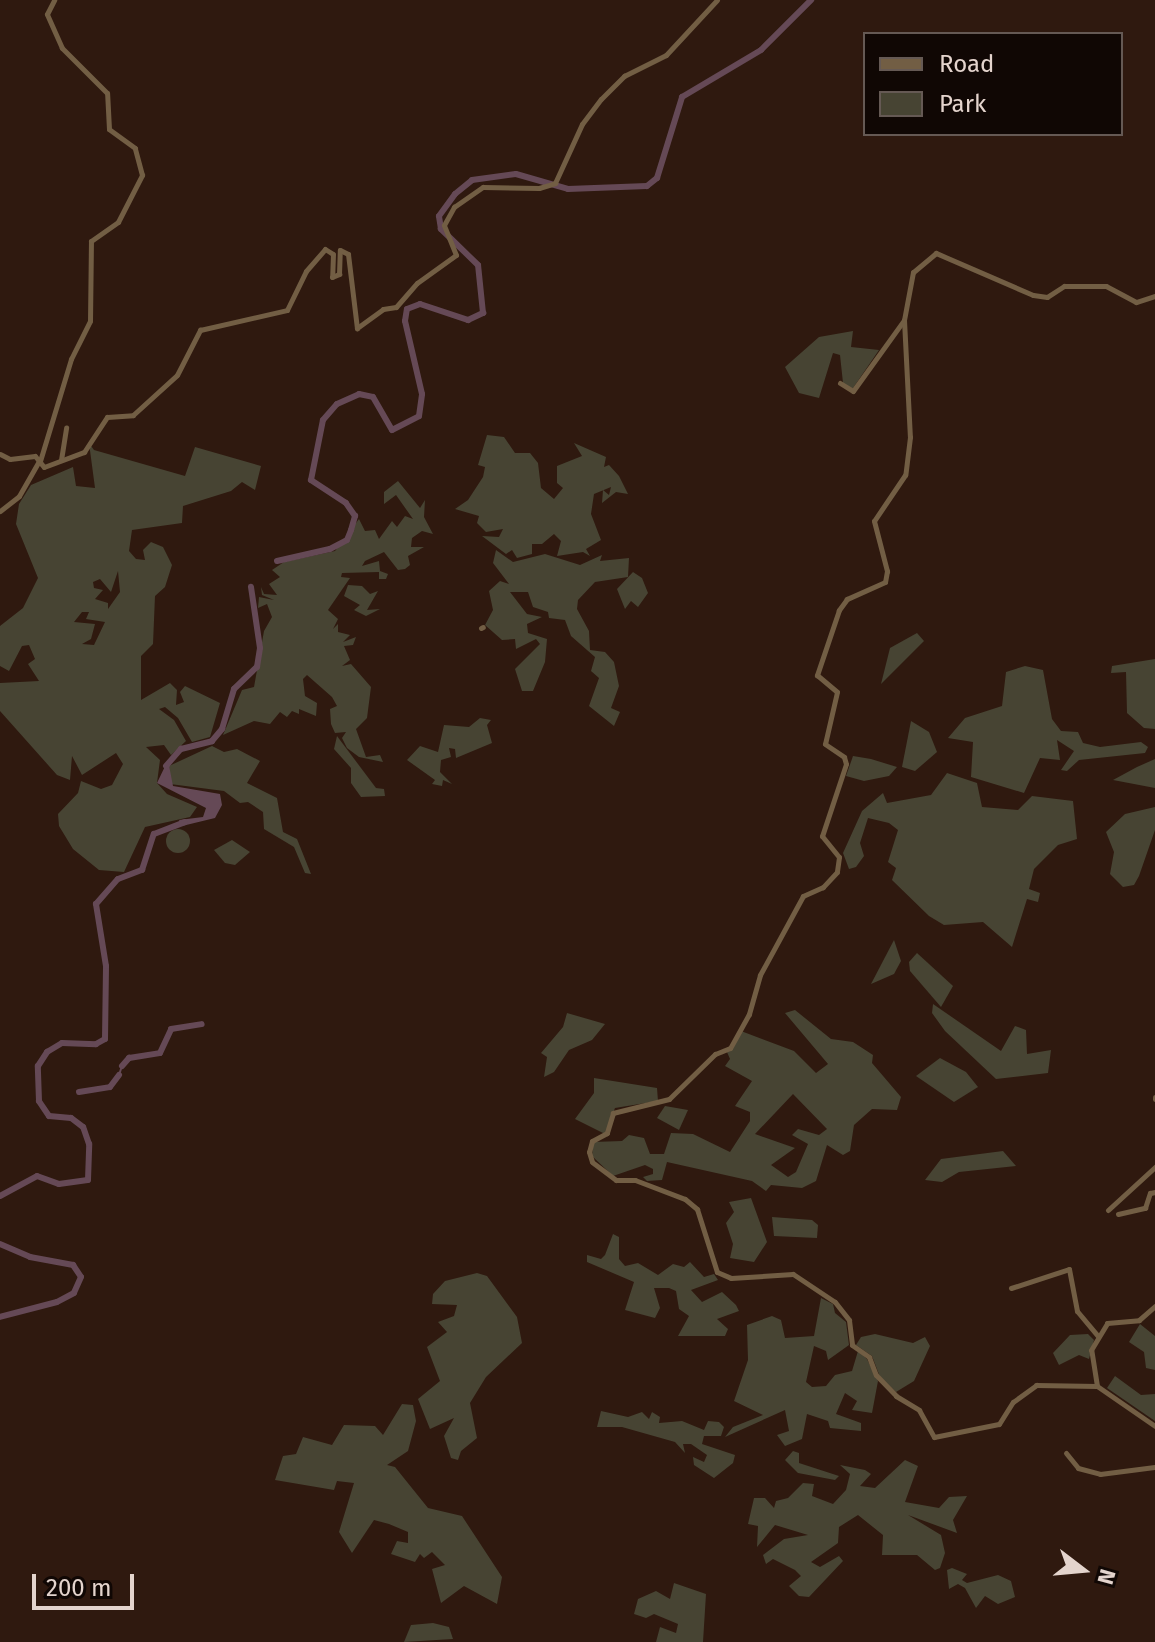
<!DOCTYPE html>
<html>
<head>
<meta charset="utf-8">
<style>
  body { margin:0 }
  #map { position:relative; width:1155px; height:1642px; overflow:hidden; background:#2f190f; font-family:"Fira Sans",sans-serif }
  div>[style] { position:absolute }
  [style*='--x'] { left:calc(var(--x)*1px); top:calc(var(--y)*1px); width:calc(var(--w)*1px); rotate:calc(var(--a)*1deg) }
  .green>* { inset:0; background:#474433 }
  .round { border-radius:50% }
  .water>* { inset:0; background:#654956 }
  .stream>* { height:2px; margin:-1px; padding:0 1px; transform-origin:1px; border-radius:1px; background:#654956 }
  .river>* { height:6px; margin:-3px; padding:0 3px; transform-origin:3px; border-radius:3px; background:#654956 }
  .minor>* { height:5px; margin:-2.5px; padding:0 2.5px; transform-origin:2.5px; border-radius:2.5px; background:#725e44 }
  span { translate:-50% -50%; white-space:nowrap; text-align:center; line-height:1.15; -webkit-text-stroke:8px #100704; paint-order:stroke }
  .legend { position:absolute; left:863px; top:32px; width:260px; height:104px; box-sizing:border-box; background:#100704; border:2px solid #655954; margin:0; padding:10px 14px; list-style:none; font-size:24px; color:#e4d4cd }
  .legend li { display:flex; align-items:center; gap:16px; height:40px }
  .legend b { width:40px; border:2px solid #655954 }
  .north { position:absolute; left:1043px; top:1530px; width:80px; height:80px; -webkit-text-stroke:6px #100704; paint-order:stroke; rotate:106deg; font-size:22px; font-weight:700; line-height:32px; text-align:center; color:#e4d4cd }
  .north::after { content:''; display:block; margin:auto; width:28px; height:36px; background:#e4d4cd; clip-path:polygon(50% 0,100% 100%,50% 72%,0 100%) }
  .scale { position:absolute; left:32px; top:1574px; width:102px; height:36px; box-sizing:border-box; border:4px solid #e4d4cd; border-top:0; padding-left:10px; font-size:24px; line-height:28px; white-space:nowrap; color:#e4d4cd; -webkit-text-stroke:6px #100704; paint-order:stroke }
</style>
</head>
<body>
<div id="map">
  <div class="green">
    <i style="clip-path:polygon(853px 331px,851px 347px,879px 350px,851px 391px,843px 383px,840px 355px,833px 353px,819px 398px,799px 393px,785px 367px,819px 337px)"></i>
    <i style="clip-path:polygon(487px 435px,504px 437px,515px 453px,530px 453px,538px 463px,541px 488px,554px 499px,563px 488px,557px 483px,557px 466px,582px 456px,574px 443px,606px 457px,604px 467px,609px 465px,619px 476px,628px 494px,616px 492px,602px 503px,603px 490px,609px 495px,611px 487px,594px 494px,591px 514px,601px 540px,586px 549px,590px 556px,583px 552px,557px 556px,561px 541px,554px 534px,542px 544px,532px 544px,532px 554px,517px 558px,512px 550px,506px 554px,482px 536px,499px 537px,503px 529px,486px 532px,477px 523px,479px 516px,455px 509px,468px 500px,483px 477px,485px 467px,478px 465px)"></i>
    <i style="clip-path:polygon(evenodd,89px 443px,94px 450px,185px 476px,195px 447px,261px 466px,255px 490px,242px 482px,231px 491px,183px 506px,182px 523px,132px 530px,129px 551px,136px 559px,145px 560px,143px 550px,151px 542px,163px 547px,172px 565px,165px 587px,155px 596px,153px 644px,141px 656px,141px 700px,170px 683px,177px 690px,176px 705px,184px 702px,180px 692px,185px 686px,220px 703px,210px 737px,192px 742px,178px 718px,165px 707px,159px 709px,174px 720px,186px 741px,171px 755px,164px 745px,146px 747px,160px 760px,157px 783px,167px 794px,197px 807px,190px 817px,145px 827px,124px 872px,99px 870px,73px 849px,59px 826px,58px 814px,78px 793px,81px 781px,101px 789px,112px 785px,123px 764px,116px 753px,82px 775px,72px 756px,70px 780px,57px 775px,0 711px,0 683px,39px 681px,28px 664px,35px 659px,29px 645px,22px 646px,9px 671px,0 666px,0 626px,23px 608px,38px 578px,16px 524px,19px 504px,31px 485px,73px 467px,76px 486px,95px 488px,89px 443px,118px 571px,120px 592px,108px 609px,108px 603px,95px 599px,103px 590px,94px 588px,93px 582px,100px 579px,111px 592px,118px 571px,89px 443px,82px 612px,89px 612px,86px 619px,105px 622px,94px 645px,82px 644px,91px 639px,95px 624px,74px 622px,82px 612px)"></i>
    <i style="clip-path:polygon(398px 481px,420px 508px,425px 500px,424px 517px,433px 534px,422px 531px,412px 538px,411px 547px,424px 547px,408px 556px,410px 565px,405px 569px,398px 570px,384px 552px,365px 561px,362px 566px,379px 561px,380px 571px,388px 574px,386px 579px,379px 579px,379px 572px,342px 573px,341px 577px,350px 578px,328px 610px,338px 619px,333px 629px,338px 624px,338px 632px,350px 635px,343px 642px,356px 637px,353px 645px,344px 646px,350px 660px,342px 666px,351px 664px,371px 687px,367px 718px,356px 729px,366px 757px,380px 755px,383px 762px,359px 757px,347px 748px,342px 738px,346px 732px,335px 733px,331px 724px,330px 709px,337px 706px,332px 697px,307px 675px,303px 679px,305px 696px,317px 703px,316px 716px,299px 709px,299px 714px,292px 711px,287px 717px,280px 712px,270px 724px,254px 721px,223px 735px,242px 690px,254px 687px,264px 631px,272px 617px,267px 604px,258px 608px,259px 597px,274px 600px,262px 595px,261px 587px,264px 594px,277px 595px,269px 584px,280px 577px,272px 570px,284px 562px,335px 551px,359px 519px,365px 531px,375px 530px,379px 539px,392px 521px,397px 527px,405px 516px,413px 519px,396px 495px,384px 504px,384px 492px)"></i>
    <i style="clip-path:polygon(496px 550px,513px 562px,545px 554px,580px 565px,602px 555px,600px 561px,629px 558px,628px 577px,595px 582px,578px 600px,577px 609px,589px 631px,590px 650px,605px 652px,614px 662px,619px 686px,611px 708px,620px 712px,614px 726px,589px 706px,599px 678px,591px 671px,595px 657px,571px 636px,565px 620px,549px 618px,548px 612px,533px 607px,528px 592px,510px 592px,527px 614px,542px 617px,527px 624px,528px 633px,547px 639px,545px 662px,533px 691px,522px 691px,515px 669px,540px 644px,536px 639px,516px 649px,515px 639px,502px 640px,485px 625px,493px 610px,489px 591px,500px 581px,509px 584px,493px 563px)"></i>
    <i style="clip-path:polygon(633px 572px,642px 578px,648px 593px,638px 607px,631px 601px,625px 609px,617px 589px)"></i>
    <i style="clip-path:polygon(348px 585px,362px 586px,370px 594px,378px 591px,367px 610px,380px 609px,366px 616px,354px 610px,360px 605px,344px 596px)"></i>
    <i style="clip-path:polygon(917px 633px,924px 641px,881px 684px,890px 648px)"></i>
    <i style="clip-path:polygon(1155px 659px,1155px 729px,1144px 728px,1127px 713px,1126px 672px,1111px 673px,1112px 666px)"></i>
    <i style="clip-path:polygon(1025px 666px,1043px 670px,1052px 719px,1061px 731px,1078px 732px,1083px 743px,1100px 747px,1141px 742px,1148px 747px,1145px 753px,1079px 760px,1067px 771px,1061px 770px,1074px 751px,1057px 740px,1060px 760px,1040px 758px,1024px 793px,971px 777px,973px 742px,948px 738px,965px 718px,1002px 706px,1006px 672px)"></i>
    <i style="clip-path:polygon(480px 718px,491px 720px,487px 725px,492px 743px,456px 758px,455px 749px,449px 748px,451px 757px,441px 760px,440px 772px,452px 784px,443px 780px,442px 786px,432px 784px,435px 780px,407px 760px,420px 746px,438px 752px,444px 725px,469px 727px)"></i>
    <i style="clip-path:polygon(911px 721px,929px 732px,937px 752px,915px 771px,902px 767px)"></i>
    <i style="clip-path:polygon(337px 736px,376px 788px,384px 789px,385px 796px,361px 797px,351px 783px,351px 768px,334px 749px)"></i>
    <i style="clip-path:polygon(212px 746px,224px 752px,237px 749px,260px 761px,247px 783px,277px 798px,283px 832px,297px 839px,311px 874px,305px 873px,294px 847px,264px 829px,263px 812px,248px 802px,240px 803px,224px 791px,170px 784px,169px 766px)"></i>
    <i style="clip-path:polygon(853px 756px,871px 759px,897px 767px,889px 776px,864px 781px,846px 776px)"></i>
    <i style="clip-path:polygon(1155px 759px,1155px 788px,1113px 780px,1137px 767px)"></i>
    <i style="clip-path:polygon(947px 773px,977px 783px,982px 807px,1018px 810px,1032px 796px,1073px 801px,1077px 839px,1058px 845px,1034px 869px,1029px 889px,1040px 893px,1038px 902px,1027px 899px,1012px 947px,983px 922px,944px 925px,929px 916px,892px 880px,896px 868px,888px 862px,898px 830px,889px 823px,868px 818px,860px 843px,864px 856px,856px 867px,849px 869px,843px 853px,862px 811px,883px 793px,887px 803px,931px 795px)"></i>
    <i style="clip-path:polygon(1155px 807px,1155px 830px,1139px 876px,1134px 885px,1123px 887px,1110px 874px,1114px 852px,1106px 832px,1125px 814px)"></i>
    <i class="round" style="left:166px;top:829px;width:24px;height:24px"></i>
    <i style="clip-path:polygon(232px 840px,250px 852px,235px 865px,225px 863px,214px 850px)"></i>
    <i style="clip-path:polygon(894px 940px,901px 961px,894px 974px,871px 984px)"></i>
    <i style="clip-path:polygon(917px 953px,953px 986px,941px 1007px,910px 971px,909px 962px)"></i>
    <i style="clip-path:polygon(933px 1004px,1001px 1051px,1015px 1026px,1026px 1030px,1027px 1054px,1051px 1050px,1048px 1073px,996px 1079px,945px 1031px,932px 1013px)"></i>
    <i style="clip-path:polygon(evenodd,795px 1010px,831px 1039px,853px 1042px,873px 1055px,872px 1063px,901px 1097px,897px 1110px,872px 1109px,854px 1125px,850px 1151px,843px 1155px,827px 1145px,816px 1181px,802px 1188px,771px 1185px,766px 1191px,752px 1181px,667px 1162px,662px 1180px,647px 1181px,643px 1177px,653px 1174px,653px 1169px,645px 1165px,613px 1176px,592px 1156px,593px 1142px,622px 1141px,629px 1135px,644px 1138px,650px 1154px,664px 1154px,671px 1133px,693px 1134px,730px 1152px,750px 1121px,750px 1112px,735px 1106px,752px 1081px,725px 1066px,730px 1059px,727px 1052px,741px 1031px,794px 1051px,816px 1073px,828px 1064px,785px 1013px,795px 1010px,793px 1094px,827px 1129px,819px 1135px,798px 1129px,792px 1135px,808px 1144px,796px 1172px,788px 1177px,771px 1165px,795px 1148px,755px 1134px,793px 1094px)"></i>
    <i style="clip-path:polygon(567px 1013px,605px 1024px,592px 1040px,569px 1050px,554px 1072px,544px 1077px,547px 1057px,541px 1053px,563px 1027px)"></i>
    <i style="clip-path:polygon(940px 1058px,966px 1072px,978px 1087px,954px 1102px,916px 1076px)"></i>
    <i style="clip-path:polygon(594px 1078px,657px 1088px,658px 1101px,615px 1108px,605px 1134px,575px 1119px,594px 1093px)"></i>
    <i style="clip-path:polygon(665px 1106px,688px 1110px,679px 1130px,657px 1118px)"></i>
    <i style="clip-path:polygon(1003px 1151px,1016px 1166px,959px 1172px,942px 1182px,925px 1180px,941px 1159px)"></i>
    <i style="clip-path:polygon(751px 1198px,767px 1242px,754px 1262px,730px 1258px,733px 1244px,726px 1223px,734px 1212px,729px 1202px)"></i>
    <i style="clip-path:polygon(772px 1217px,812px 1220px,818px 1225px,817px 1238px,774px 1236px)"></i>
    <i style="clip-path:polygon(613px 1234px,619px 1237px,619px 1259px,625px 1266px,638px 1263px,658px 1275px,673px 1264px,684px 1267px,690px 1262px,704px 1277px,714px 1274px,718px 1280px,691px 1290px,702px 1302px,722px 1292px,736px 1305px,739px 1311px,717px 1319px,728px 1329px,725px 1336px,678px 1336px,689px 1316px,679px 1309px,676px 1291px,669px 1288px,654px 1288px,660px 1308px,655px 1318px,625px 1310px,634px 1282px,587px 1262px,587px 1255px,601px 1259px,605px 1255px)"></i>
    <i style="clip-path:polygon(477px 1273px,487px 1276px,517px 1317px,522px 1343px,486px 1377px,470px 1403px,477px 1438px,461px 1451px,458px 1460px,451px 1458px,444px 1436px,454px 1418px,430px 1429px,418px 1399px,440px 1381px,427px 1347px,447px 1332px,438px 1322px,454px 1316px,457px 1305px,432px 1304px,433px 1294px,445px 1281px)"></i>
    <i style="clip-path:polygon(821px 1298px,833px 1304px,835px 1313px,846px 1322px,849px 1345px,828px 1360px,826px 1351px,814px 1346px,806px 1382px,812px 1387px,826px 1386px,835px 1375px,852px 1371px,858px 1351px,867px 1359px,878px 1381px,872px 1413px,852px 1410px,857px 1401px,845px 1393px,836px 1414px,861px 1423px,861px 1431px,830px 1428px,828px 1421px,807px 1414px,802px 1439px,785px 1446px,777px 1435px,789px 1431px,785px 1410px,725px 1437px,733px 1427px,763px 1415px,734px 1401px,748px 1360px,747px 1325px,772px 1316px,781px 1320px,785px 1338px,814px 1336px)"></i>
    <i style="clip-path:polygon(1140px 1324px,1155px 1336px,1155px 1370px,1146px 1368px,1144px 1352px,1129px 1342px)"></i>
    <i style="clip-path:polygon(875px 1334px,913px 1343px,925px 1337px,930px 1346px,914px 1381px,896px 1392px,880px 1377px,872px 1356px,856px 1345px,861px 1337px)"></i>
    <i style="clip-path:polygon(1088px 1334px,1094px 1340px,1089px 1359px,1079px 1355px,1059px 1365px,1053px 1353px,1070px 1335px)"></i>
    <i style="clip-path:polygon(1115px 1376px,1141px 1395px,1155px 1394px,1155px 1421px,1107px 1388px)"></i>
    <i style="clip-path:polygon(402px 1404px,413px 1405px,416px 1421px,408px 1451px,387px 1465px,395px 1467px,428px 1508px,462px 1516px,502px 1577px,497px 1604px,464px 1586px,441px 1603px,432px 1569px,445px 1565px,432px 1552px,424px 1558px,420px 1554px,415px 1562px,391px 1554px,397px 1541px,408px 1543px,408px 1532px,389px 1524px,374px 1520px,352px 1553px,339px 1532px,354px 1483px,337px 1481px,334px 1490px,275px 1480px,283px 1456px,296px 1454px,303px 1437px,332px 1445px,344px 1425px,375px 1426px,383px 1435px)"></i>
    <i style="clip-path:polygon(601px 1411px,628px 1417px,642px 1412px,649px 1419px,652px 1412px,660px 1417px,659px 1423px,682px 1421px,704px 1430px,708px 1421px,719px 1422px,724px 1427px,721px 1436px,704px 1436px,702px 1444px,735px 1455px,733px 1463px,714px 1478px,694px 1465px,693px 1457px,704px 1462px,707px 1455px,691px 1444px,683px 1444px,685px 1453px,675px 1442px,622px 1427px,597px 1427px)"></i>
    <i style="clip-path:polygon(793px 1451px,799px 1453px,799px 1463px,839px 1476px,835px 1480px,798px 1473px,785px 1460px)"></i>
    <i style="clip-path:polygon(905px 1460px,918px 1466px,905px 1502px,939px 1508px,949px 1497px,967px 1496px,953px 1520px,957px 1533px,908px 1515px,941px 1535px,945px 1553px,940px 1568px,935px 1570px,917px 1555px,882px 1555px,883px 1535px,858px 1515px,839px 1527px,838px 1543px,811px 1562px,820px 1567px,839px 1556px,843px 1561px,809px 1597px,799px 1596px,789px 1586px,801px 1576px,795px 1570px,773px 1559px,766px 1564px,763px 1555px,784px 1539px,808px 1535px,775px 1525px,757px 1547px,758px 1526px,748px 1524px,754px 1498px,765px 1498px,774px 1508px,776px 1501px,788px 1498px,803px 1483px,814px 1484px,812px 1496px,833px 1504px,846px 1490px,850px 1474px,840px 1465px,865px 1470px,871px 1474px,860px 1486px,875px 1488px)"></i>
    <i style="clip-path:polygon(952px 1568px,967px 1574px,962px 1580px,967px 1583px,998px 1575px,1011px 1581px,1015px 1597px,998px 1604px,985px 1596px,976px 1608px,965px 1588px,958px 1584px,949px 1589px,947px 1570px)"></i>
    <i style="clip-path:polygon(674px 1583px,706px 1594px,703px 1642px,656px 1642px,660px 1627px,676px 1633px,678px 1624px,654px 1614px,646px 1618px,634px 1614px,638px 1599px,656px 1591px,670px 1599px)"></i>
    <i style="clip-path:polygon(433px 1623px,449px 1627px,453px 1639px,404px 1642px,411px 1625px)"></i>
  </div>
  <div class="water">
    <i style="clip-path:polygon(168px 760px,173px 786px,220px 794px,222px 805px,215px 818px,182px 826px,179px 820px,203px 817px,206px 808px,157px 783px)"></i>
  </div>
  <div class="stream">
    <i style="--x:119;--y:1075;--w:9;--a:-72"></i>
  </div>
  <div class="river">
    <i style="--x:277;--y:561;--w:54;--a:-12.8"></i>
    <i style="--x:330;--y:549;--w:19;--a:-28"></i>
    <i style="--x:347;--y:540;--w:11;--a:-68"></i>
    <i style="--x:351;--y:530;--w:15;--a:-74"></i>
    <i style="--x:355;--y:516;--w:16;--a:-125"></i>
    <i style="--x:346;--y:503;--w:42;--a:-146.7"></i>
    <i style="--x:311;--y:480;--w:61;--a:-78.7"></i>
    <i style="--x:323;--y:420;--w:21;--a:-49"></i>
    <i style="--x:337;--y:404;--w:24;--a:-24"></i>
    <i style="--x:359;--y:394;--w:14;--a:12"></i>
    <i style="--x:373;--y:397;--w:38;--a:60"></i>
    <i style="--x:392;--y:430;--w:30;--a:-27"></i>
    <i style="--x:419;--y:416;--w:22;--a:-82"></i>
    <i style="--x:422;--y:394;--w:75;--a:-103.1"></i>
    <i style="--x:405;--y:321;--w:12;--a:-81"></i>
    <i style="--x:407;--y:309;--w:14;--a:-21"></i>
    <i style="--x:420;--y:304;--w:51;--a:18.4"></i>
    <i style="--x:468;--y:320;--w:17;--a:-25"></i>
    <i style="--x:483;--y:313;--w:48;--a:-95.9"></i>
    <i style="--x:478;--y:265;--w:52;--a:-135.8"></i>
    <i style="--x:441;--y:229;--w:13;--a:-99"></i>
    <i style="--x:439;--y:216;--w:27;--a:-54"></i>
    <i style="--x:455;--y:194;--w:22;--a:-39"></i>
    <i style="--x:472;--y:180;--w:44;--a:-7.8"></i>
    <i style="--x:516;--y:174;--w:54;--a:16.1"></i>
    <i style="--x:568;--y:189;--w:79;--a:-2.2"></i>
    <i style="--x:647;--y:186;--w:13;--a:-39"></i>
    <i style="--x:657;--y:178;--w:85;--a:-72.8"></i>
    <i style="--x:682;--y:97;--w:92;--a:-30.7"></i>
    <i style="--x:761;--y:50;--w:71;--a:-45"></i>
    <i style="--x:166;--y:766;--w:23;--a:-49"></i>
    <i style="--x:181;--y:749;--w:32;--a:-14"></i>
    <i style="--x:212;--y:741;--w:16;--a:-50"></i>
    <i style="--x:222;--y:729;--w:42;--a:-73.3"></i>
    <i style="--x:234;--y:689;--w:32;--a:-44"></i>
    <i style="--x:257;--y:667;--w:19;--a:-81"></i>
    <i style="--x:260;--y:648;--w:62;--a:-98.4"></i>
    <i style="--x:122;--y:1066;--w:11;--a:-49"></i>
    <i style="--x:129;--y:1058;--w:31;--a:-9"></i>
    <i style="--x:160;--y:1053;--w:26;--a:-65"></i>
    <i style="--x:171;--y:1029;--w:31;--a:-9"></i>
    <i style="--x:79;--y:1092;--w:31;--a:-9"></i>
    <i style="--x:110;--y:1087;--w:15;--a:-53"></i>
    <i style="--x:0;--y:1196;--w:42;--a:-28.4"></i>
    <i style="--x:37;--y:1176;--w:23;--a:20"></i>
    <i style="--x:59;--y:1184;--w:29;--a:-8"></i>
    <i style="--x:88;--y:1180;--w:36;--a:-88"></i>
    <i style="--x:89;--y:1144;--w:18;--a:-109"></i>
    <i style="--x:83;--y:1127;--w:15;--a:-143"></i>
    <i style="--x:71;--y:1118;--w:22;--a:-175"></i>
    <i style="--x:49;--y:1116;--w:18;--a:-124"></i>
    <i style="--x:39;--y:1101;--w:35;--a:-92"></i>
    <i style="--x:38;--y:1066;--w:17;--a:-57"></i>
    <i style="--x:47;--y:1052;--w:17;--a:-31"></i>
    <i style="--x:62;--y:1043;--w:34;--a:2"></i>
    <i style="--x:96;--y:1044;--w:10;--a:-29"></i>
    <i style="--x:105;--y:1039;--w:73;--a:-89.2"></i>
    <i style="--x:106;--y:966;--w:63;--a:-99.2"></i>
    <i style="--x:96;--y:904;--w:33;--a:-49"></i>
    <i style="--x:118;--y:879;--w:26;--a:-21"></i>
    <i style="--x:142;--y:870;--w:38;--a:-72"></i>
    <i style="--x:154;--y:834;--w:33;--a:-21"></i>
    <i style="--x:0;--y:1244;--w:33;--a:23"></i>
    <i style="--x:30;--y:1257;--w:44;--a:10.5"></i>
    <i style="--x:73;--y:1265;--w:14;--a:56"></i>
    <i style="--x:81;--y:1277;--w:17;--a:114"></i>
    <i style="--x:74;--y:1293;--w:19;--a:152"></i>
    <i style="--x:57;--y:1302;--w:59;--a:165.3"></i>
  </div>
  <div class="minor">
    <i style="--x:1155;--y:296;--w:20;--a:162"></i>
    <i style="--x:1136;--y:302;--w:34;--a:-152"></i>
    <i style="--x:1106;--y:286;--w:42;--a:180"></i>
    <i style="--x:1064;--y:286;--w:20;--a:147"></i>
    <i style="--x:1047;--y:297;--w:14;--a:-172"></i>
    <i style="--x:1033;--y:295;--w:106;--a:-156.6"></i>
    <i style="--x:936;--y:253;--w:30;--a:140"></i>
    <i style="--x:913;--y:272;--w:49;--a:100.6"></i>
    <i style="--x:904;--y:320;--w:117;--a:87.1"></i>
    <i style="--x:910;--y:437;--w:38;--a:97"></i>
    <i style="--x:905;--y:475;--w:55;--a:124"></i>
    <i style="--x:874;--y:521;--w:52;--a:75.4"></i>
    <i style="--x:887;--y:571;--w:11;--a:100"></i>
    <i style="--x:885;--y:582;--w:42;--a:155.9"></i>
    <i style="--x:847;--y:599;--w:14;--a:126"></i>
    <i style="--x:839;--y:610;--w:69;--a:108.7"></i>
    <i style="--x:817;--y:675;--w:26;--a:40"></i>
    <i style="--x:837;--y:692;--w:53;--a:103"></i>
    <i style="--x:825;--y:744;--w:23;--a:34"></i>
    <i style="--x:844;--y:757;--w:7;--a:74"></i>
    <i style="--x:846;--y:764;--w:76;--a:108.4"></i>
    <i style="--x:822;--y:836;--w:27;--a:51"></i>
    <i style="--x:839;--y:857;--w:15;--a:98"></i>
    <i style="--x:837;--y:872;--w:21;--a:133"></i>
    <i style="--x:823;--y:887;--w:22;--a:156"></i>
    <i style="--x:803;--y:896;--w:90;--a:118.6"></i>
    <i style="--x:760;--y:975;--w:41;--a:105.8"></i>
    <i style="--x:749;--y:1014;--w:39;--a:119"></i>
    <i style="--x:730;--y:1048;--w:16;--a:158"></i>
    <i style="--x:715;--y:1054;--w:64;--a:135.6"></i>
    <i style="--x:669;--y:1099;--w:58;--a:166"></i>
    <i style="--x:613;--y:1113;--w:21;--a:107"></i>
    <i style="--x:607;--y:1133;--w:17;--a:152"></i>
    <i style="--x:592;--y:1141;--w:11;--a:105"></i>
    <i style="--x:589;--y:1152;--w:10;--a:73"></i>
    <i style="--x:592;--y:1162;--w:30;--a:37"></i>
    <i style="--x:616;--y:1180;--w:19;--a:0"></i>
    <i style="--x:635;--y:1180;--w:53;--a:20.8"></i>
    <i style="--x:685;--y:1199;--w:16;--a:40"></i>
    <i style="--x:697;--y:1209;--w:66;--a:72.4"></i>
    <i style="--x:717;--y:1272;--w:15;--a:23"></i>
    <i style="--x:731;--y:1278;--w:62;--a:-3.7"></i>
    <i style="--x:793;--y:1274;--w:50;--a:33.7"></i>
    <i style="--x:835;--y:1302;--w:23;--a:52"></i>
    <i style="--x:849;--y:1320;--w:25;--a:83"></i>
    <i style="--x:852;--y:1345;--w:21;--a:35"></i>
    <i style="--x:869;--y:1357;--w:19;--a:69"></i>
    <i style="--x:876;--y:1375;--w:29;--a:46"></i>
    <i style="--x:896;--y:1396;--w:27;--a:31"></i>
    <i style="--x:919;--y:1410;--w:31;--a:61"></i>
    <i style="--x:934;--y:1437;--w:66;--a:-11.3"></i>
    <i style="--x:999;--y:1424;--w:26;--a:-58"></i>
    <i style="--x:1013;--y:1402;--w:29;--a:-36"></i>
    <i style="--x:1036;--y:1385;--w:61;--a:0.9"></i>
    <i style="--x:1097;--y:1386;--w:70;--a:34.6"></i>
    <i style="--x:840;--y:383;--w:15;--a:32"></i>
    <i style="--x:853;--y:391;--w:87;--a:-54.3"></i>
    <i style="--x:0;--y:454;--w:11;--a:27"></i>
    <i style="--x:10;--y:459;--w:25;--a:-7"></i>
    <i style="--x:35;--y:456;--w:14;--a:51"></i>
    <i style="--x:44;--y:467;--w:43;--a:-20.6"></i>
    <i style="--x:84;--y:452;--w:42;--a:-56.7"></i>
    <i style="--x:107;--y:417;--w:26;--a:-4"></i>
    <i style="--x:133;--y:415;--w:59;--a:-42.3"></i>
    <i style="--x:177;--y:375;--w:51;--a:-62.9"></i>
    <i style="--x:200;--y:330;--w:89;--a:-12.9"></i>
    <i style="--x:287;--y:310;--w:43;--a:-64"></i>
    <i style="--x:306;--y:271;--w:29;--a:-49"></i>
    <i style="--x:325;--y:249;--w:9;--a:32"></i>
    <i style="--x:333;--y:254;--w:23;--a:92"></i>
    <i style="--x:332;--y:277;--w:8;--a:-23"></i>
    <i style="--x:339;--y:274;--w:24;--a:-88"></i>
    <i style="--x:340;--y:250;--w:9;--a:27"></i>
    <i style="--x:348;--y:254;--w:75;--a:83.1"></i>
    <i style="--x:357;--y:328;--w:32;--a:-36"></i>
    <i style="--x:383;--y:309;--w:13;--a:-9"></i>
    <i style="--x:396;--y:307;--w:32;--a:-49"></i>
    <i style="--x:417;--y:283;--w:48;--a:-35.7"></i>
    <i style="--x:456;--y:255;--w:32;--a:-112"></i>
    <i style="--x:444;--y:225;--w:21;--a:-61"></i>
    <i style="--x:454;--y:207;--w:35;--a:-35"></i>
    <i style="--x:483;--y:187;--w:56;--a:1"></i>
    <i style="--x:539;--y:188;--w:17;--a:-17"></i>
    <i style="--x:555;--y:183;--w:65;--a:-65.4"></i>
    <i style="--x:582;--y:124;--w:31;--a:-53"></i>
    <i style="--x:601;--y:99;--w:33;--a:-45"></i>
    <i style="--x:624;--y:76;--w:47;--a:-26.6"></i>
    <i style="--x:666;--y:55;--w:75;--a:-47.2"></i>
    <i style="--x:61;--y:460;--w:33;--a:-81"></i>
    <i style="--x:40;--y:461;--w:107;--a:-73.1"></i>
    <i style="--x:71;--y:359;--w:42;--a:-63.4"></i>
    <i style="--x:90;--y:321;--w:80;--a:-89.3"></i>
    <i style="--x:91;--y:241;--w:33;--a:-35"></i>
    <i style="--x:118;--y:222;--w:53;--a:-62.9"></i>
    <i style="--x:142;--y:175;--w:28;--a:-105"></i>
    <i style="--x:135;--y:148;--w:32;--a:-144"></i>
    <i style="--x:109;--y:129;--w:36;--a:-93"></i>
    <i style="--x:107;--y:93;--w:64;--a:-135"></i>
    <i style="--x:62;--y:48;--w:37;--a:-114"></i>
    <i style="--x:47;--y:14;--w:16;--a:-63"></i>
    <i style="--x:0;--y:511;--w:24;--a:-38"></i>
    <i style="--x:19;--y:496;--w:40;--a:-60.3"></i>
    <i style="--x:481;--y:628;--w:2;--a:-27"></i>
    <i style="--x:1155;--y:1097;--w:2;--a:90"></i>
    <i style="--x:1108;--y:1210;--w:64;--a:-42.5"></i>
    <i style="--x:1118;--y:1214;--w:28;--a:-13"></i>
    <i style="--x:1145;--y:1208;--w:16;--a:-72"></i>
    <i style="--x:1150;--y:1193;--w:5;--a:-11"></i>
    <i style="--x:1011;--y:1288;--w:61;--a:-18.1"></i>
    <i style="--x:1069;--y:1269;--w:43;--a:79.2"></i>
    <i style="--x:1077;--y:1311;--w:33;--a:50"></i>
    <i style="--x:1097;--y:1386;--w:36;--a:-99"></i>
    <i style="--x:1091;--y:1350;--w:31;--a:-59"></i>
    <i style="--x:1107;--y:1323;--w:32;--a:-5"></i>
    <i style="--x:1139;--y:1320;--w:21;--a:-41"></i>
    <i style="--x:1066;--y:1453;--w:19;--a:51"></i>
    <i style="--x:1078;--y:1468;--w:23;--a:15"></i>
    <i style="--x:1100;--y:1474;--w:55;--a:-7.3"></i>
  </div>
  <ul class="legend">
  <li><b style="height:10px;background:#725e44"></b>Road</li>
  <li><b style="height:22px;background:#474433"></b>Park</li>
  </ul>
  <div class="north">N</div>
  <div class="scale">200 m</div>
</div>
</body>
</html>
